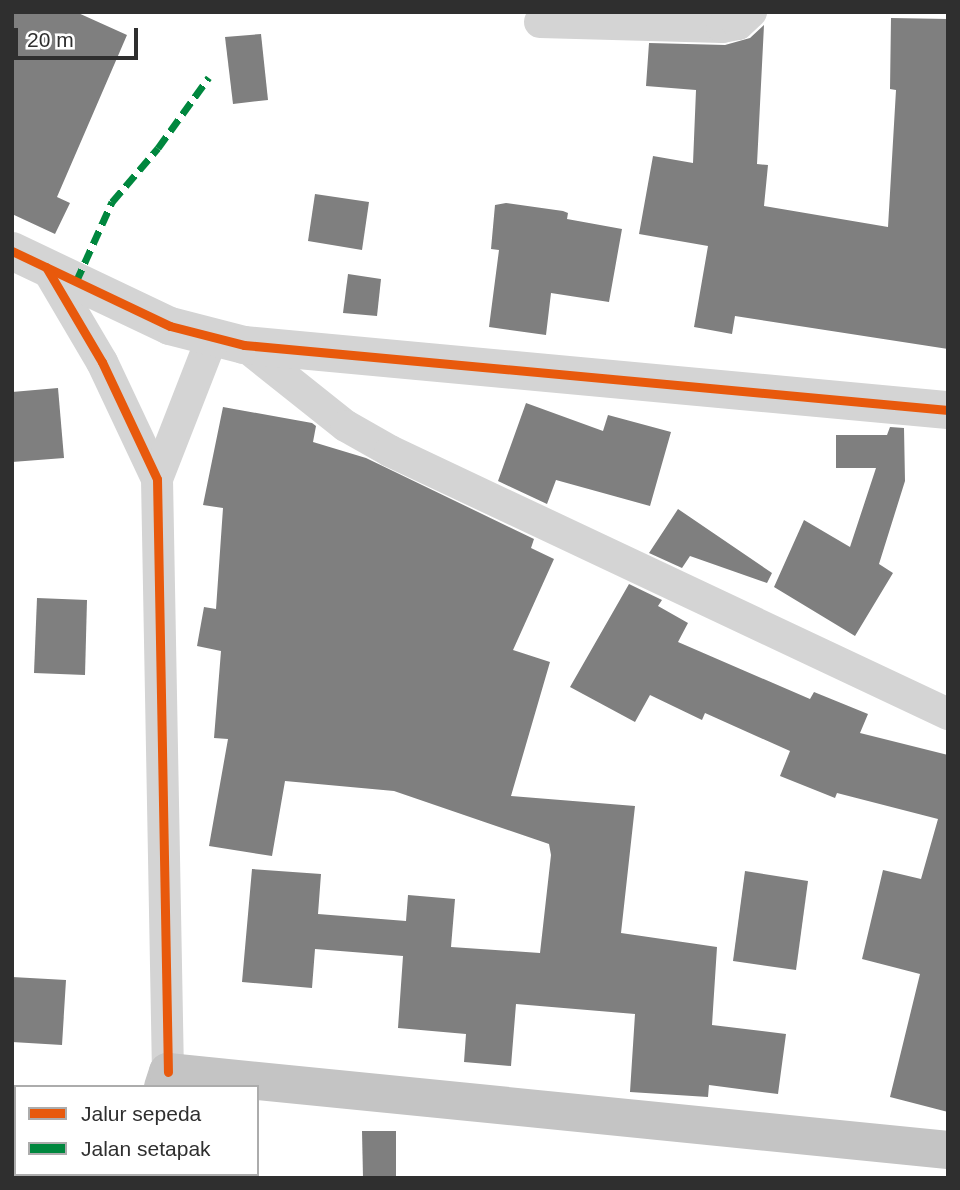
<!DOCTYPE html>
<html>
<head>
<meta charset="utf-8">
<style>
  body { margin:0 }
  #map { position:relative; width:960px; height:1190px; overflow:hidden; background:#fff; font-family:Helvetica,sans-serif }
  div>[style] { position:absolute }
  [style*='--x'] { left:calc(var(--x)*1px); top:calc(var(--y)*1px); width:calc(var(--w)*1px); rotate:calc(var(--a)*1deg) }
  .building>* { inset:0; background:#7f7f7f }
  .minor>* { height:32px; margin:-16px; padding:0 16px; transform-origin:16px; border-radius:16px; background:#d4d4d4 }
  .tertiary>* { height:38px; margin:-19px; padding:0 19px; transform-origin:19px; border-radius:19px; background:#d4d4d4 }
  .trunk>* { height:38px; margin:-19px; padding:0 19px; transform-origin:19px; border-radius:19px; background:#c4c4c4 }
  .quiet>* { height:7px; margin-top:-3.5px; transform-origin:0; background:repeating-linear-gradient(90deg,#00873e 0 14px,transparent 0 21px) }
  .cycleway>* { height:9px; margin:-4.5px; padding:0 4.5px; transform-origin:4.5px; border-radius:4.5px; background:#e8590c }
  span { translate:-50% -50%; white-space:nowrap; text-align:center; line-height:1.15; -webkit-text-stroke:7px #fff; paint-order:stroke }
  .frame { position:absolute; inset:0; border:14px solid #2f2f2f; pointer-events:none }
  .legend { position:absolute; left:14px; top:1085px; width:245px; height:91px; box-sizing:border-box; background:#fff; border:2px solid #acacac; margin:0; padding:9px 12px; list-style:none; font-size:21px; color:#2f2f2f }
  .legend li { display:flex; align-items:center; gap:14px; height:35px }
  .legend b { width:35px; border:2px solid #acacac }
  .scale { position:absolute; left:14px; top:28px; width:124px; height:32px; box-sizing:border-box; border:4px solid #2f2f2f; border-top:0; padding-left:9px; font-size:21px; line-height:24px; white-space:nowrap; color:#2f2f2f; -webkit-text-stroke:5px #fff; paint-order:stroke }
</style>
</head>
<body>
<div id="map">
  <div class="building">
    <i style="clip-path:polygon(12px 12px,76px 12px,127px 35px,57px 197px,70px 203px,55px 234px,12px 214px)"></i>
    <i style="clip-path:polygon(891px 18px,948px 19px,948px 349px,735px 316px,732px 334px,694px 327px,708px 246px,639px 234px,653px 156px,693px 163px,696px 90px,646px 86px,649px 43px,725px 45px,750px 38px,764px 25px,757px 164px,768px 165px,764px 206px,888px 227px,896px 90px,890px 89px)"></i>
    <i style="clip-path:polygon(261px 34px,268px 100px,233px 104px,225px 37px)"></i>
    <i style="clip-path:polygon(315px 194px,369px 202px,362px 250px,308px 241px)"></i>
    <i style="clip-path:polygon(506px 203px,563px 211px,568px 213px,567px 219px,622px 229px,609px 302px,551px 293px,546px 335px,489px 327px,499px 250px,491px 249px,495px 205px)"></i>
    <i style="clip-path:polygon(348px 274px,381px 279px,377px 316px,343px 313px)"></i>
    <i style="clip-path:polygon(58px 388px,64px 458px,12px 462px,12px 392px)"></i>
    <i style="clip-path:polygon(526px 403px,603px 431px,608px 415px,671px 432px,650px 506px,556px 480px,547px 504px,498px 481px)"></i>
    <i style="clip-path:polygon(223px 407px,312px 423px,316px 426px,313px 442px,366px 458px,534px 539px,531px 548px,554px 559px,513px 650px,550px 662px,511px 796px,635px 806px,621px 933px,717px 947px,712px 1025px,786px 1034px,778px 1094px,709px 1085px,708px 1097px,630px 1092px,635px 1014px,516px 1004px,511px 1066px,464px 1062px,466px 1034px,398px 1028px,403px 956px,315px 949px,312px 988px,242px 982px,252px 869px,321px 874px,318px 914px,406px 921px,408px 895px,455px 899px,451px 947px,540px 953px,551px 855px,549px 844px,394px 791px,285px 781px,272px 856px,209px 846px,228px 739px,214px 738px,221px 651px,197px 646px,204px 607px,216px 609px,223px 508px,203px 505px)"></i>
    <i style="clip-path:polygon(890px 427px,904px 428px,905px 481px,879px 564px,893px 573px,855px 636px,774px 587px,804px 520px,850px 547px,876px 468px,836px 468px,836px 435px,887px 435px)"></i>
    <i style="clip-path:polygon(678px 509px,772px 573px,767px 583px,690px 556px,682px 568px,649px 553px)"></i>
    <i style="clip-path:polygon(629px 584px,662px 600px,658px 606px,688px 623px,678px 642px,810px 699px,814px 692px,868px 714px,860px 733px,948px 755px,948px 1112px,890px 1097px,920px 974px,862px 959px,883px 870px,921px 879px,938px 819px,837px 793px,835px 798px,780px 776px,790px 751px,705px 713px,702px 720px,650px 695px,635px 722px,570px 687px)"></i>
    <i style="clip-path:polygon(37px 598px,87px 600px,85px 675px,34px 673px)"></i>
    <i style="clip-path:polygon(745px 871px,808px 881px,796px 970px,733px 961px)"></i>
    <i style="clip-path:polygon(12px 977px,66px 980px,62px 1045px,12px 1042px)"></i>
    <i style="clip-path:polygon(362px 1131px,396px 1131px,396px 1178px,363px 1178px)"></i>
  </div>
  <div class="minor">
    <i style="--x:540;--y:22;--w:182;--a:1.6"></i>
    <i style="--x:722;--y:27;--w:16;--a:-11"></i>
    <i style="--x:738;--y:24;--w:18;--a:-43"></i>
    <i style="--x:46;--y:267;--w:110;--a:59.5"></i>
    <i style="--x:102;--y:362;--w:129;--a:64.8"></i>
    <i style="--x:157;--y:479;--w:593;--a:88.94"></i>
    <i style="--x:244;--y:345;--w:130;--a:38.5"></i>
    <i style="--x:346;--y:426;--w:51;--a:29.6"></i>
    <i style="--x:390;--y:451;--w:617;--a:25.24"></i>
    <i style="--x:157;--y:479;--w:151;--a:-68.7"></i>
  </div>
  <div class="tertiary">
    <i style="--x:12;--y:251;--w:175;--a:25.4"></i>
    <i style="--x:170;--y:326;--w:76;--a:14.4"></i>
    <i style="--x:244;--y:345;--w:707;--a:5.28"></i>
  </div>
  <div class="trunk">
    <i style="--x:163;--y:1087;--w:16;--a:-72"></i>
    <i style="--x:168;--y:1072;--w:784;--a:5.71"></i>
    <i style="--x:129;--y:1178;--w:4;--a:-76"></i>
  </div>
  <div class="quiet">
    <i style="--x:76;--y:282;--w:88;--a:-65.8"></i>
    <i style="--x:112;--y:202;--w:71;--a:-49.6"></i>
    <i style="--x:158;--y:148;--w:87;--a:-54.3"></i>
  </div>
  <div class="cycleway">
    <i style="--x:12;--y:251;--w:175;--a:25.4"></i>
    <i style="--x:170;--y:326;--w:76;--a:14.4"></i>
    <i style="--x:244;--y:345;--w:707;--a:5.28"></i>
    <i style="--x:46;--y:267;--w:110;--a:59.5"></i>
    <i style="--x:102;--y:362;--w:129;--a:64.8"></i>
    <i style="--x:157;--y:479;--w:593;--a:88.94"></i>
  </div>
  <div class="frame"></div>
  <ul class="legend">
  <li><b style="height:9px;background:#e8590c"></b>Jalur sepeda</li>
  <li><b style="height:9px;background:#00873e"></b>Jalan setapak</li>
  </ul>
  <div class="scale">20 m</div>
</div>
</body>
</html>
